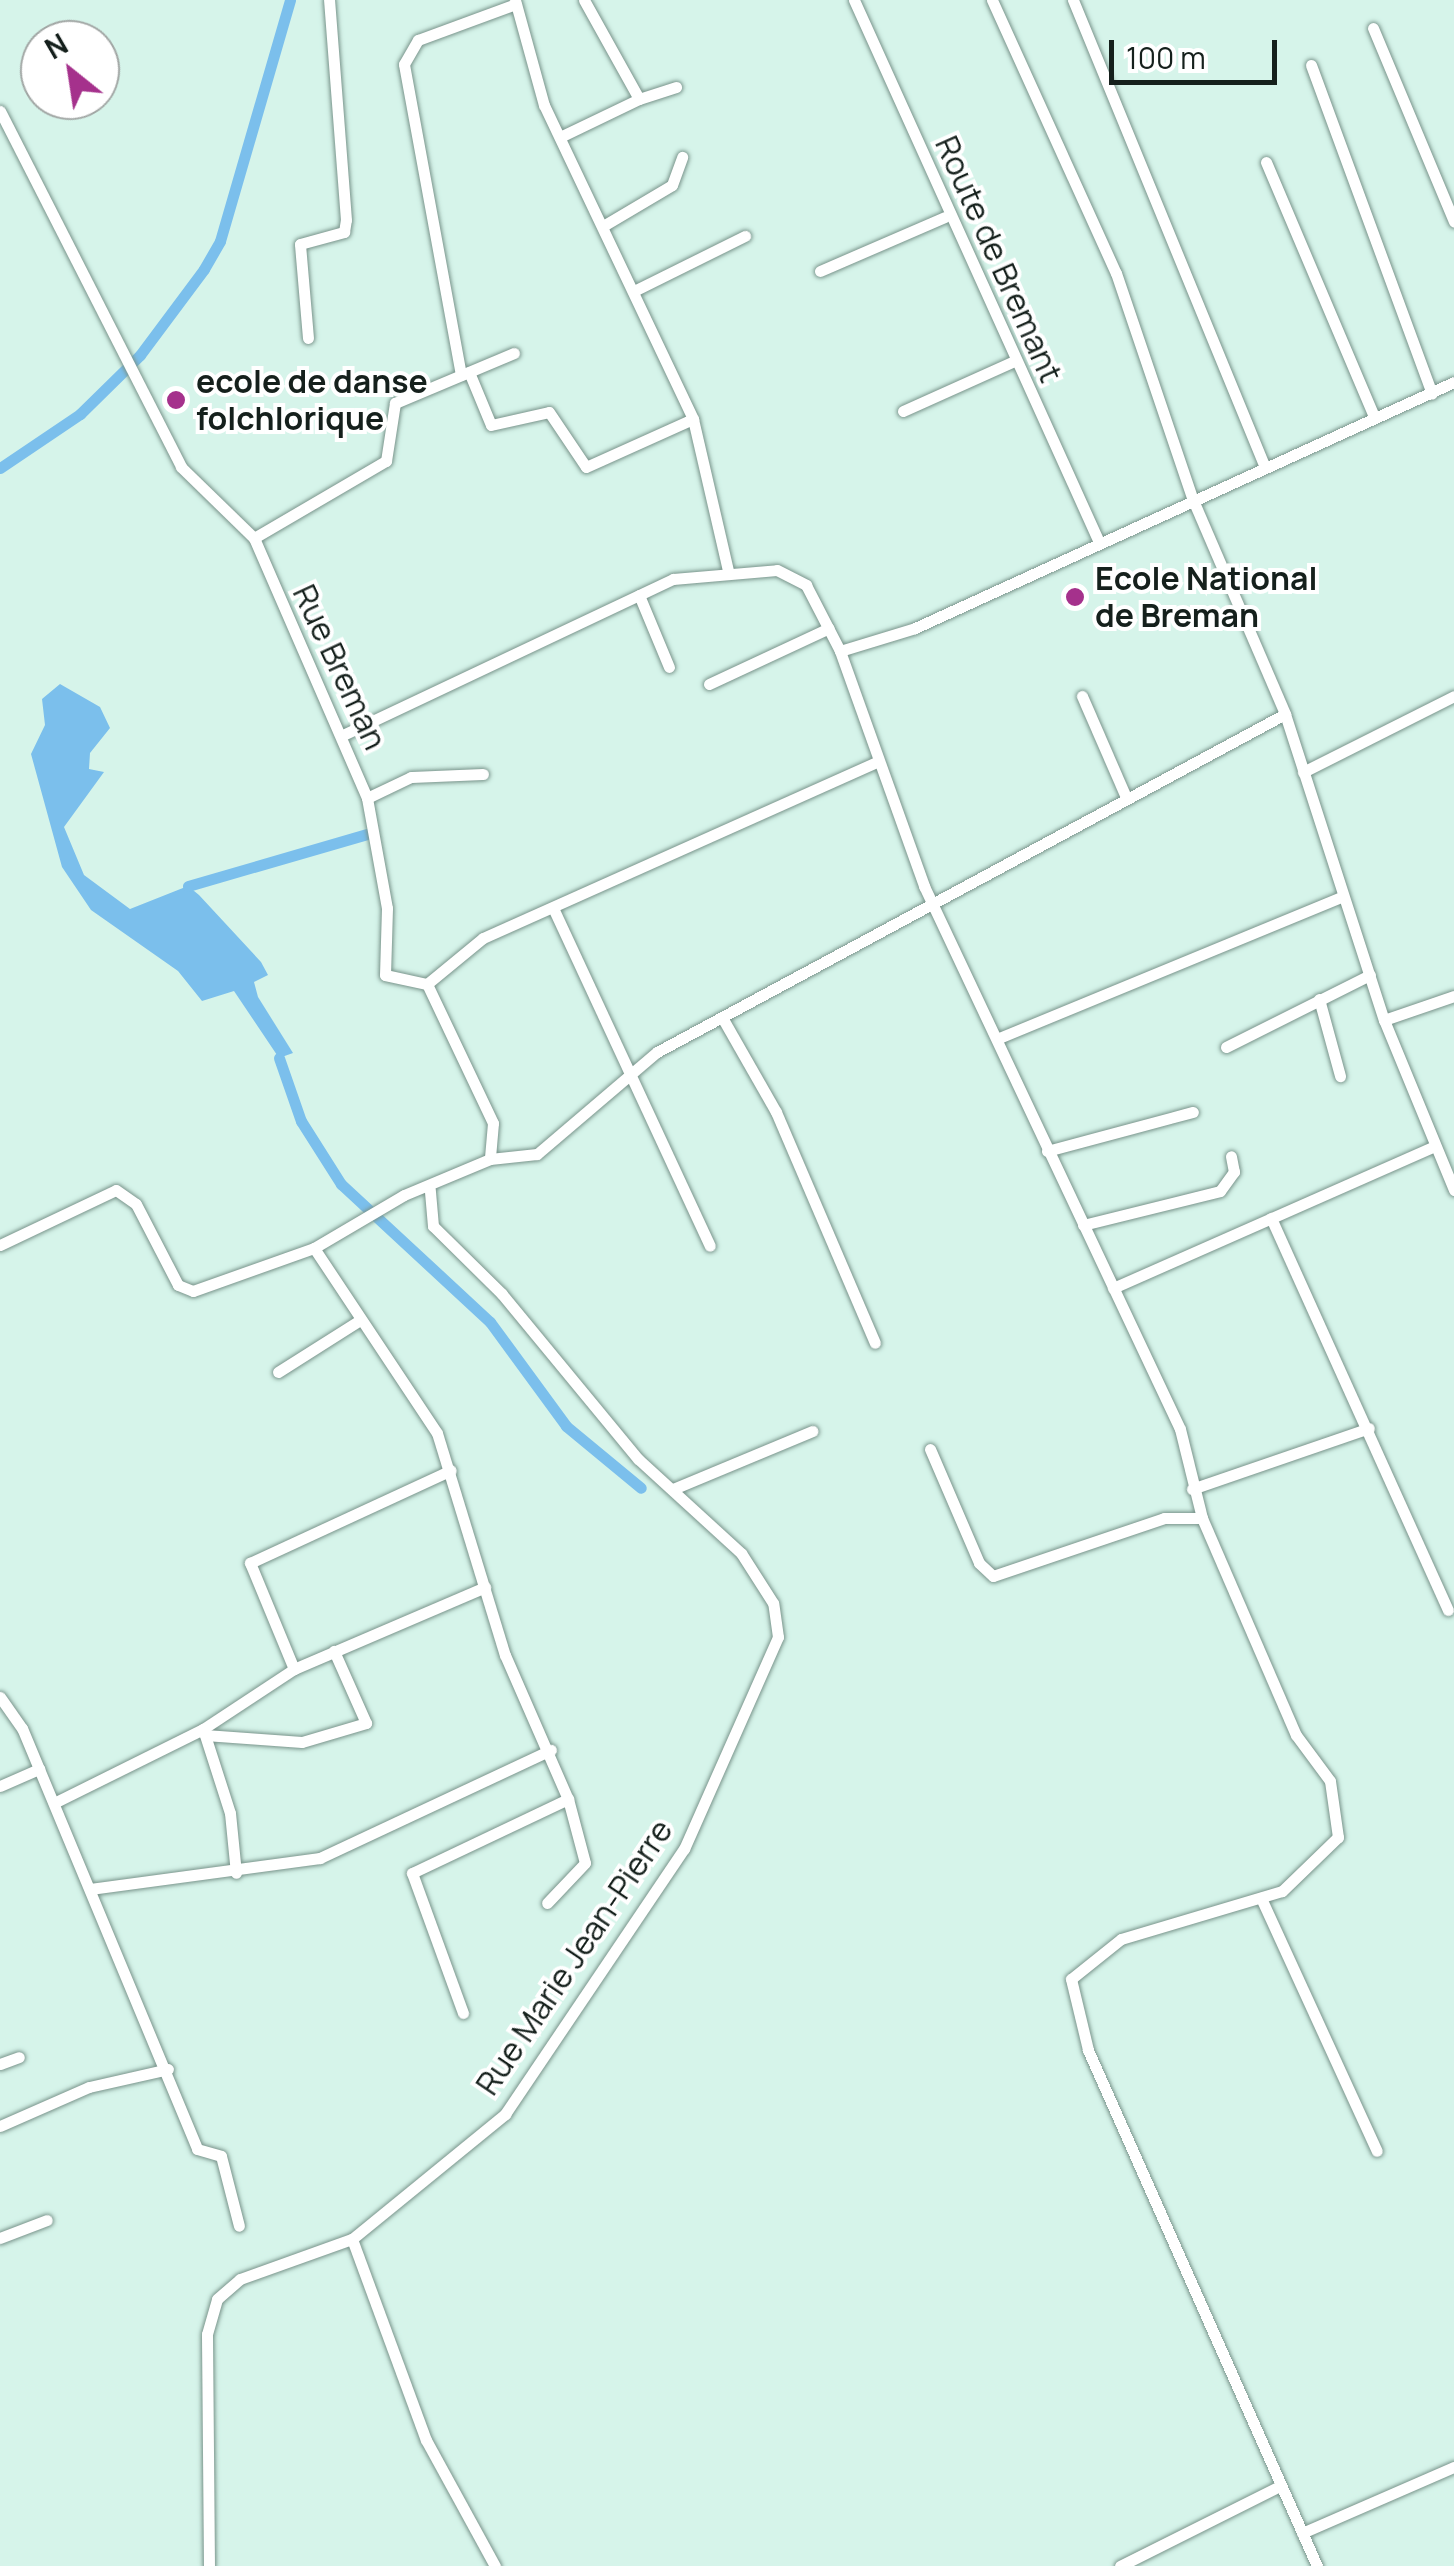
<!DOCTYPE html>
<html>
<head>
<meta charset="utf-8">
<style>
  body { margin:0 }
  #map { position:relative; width:1454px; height:2566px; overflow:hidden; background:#d6f4ea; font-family:Manrope,sans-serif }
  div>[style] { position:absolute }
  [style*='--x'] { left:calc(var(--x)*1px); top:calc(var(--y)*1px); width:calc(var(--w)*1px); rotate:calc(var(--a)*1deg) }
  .water>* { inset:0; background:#7bbfec }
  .canal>* { height:11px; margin:-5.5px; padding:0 5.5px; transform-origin:5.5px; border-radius:5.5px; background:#7bbfec }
  .roads { filter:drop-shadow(0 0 2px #79948b) drop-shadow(0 0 2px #79948b) }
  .minor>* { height:11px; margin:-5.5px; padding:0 5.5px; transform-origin:5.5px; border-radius:5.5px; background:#fff }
  .dots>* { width:28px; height:28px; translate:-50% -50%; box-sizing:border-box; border:5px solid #fff; border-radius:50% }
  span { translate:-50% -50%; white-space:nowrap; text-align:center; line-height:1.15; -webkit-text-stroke:8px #fff; paint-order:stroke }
  .street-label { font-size:32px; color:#15201c }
  .poi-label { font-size:32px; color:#15201c; font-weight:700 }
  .left { translate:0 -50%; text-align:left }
  .north { position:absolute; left:20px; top:20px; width:100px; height:100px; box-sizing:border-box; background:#fff; border:2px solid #a1a6a4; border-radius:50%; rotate:330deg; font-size:28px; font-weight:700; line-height:40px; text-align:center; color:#15201c }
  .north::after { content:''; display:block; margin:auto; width:35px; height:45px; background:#a5318c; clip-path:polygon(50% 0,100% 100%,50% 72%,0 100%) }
  .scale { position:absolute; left:1109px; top:40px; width:168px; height:45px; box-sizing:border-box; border:5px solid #15201c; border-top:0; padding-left:12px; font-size:30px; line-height:35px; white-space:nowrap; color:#15201c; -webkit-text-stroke:8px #fff; paint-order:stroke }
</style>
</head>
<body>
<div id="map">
  <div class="water">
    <i style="clip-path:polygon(60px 684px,100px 707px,110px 728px,90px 753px,89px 769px,104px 772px,64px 827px,84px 875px,130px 909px,188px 886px,199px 895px,261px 962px,268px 975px,254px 982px,258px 997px,293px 1053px,279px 1058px,234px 991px,202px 1001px,178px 971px,91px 910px,62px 867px,31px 754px,45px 725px,42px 699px)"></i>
  </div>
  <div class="canal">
    <i style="--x:0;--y:468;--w:97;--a:-34"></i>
    <i style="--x:80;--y:414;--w:84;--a:-44.5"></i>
    <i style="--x:140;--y:355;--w:107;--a:-53.3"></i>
    <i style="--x:204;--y:269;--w:32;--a:-60"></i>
    <i style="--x:220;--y:241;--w:251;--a:-73.8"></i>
    <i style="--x:188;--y:886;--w:186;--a:-16.2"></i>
    <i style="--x:279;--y:1058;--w:67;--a:70.8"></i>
    <i style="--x:301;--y:1121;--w:75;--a:57.6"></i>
    <i style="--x:341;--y:1184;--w:203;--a:42.8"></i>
    <i style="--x:490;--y:1322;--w:129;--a:53.8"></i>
    <i style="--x:566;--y:1426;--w:97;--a:39.6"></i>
  </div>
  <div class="roads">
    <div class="minor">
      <i style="--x:515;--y:0;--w:109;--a:74.6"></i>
      <i style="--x:544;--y:105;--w:348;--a:64.6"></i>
      <i style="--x:693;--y:419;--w:156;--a:77"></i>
      <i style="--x:584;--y:0;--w:113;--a:60.9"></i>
      <i style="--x:639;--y:99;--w:39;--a:-18"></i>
      <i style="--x:854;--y:0;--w:593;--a:65.68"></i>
      <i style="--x:992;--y:0;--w:300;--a:65.6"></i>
      <i style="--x:1116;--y:273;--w:240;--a:71.3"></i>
      <i style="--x:1193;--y:500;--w:233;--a:66.7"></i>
      <i style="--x:1285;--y:714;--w:322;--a:72.1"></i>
      <i style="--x:1384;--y:1020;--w:184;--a:67.6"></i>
      <i style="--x:1073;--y:0;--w:503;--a:67.67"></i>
      <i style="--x:1373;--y:28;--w:210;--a:67.3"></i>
      <i style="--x:1311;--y:65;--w:350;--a:69.8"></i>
      <i style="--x:0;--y:111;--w:399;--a:63"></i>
      <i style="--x:181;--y:467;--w:102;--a:44.2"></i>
      <i style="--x:254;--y:538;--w:283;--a:66.5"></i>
      <i style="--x:367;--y:798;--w:112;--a:79.7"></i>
      <i style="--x:387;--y:908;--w:67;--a:91.7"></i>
      <i style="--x:385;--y:975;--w:43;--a:12.1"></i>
      <i style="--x:427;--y:984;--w:154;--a:64.6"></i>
      <i style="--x:493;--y:1123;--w:36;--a:95"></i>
      <i style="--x:560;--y:137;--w:88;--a:-25.7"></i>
      <i style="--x:1266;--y:162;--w:277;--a:67"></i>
      <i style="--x:603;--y:226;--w:80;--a:-30.7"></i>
      <i style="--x:672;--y:185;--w:30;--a:-70"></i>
      <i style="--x:820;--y:271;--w:136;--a:-23.4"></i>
      <i style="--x:634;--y:291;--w:124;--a:-26.4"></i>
      <i style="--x:308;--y:338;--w:94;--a:-94.9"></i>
      <i style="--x:300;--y:244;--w:46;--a:-15.3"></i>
      <i style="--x:344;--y:232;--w:12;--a:-81"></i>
      <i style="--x:346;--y:220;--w:221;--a:-94.4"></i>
      <i style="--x:469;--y:372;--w:57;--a:67.5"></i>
      <i style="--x:491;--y:425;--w:59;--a:-12.6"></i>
      <i style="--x:549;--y:412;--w:66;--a:56.1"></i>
      <i style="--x:586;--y:467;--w:117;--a:-24.2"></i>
      <i style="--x:461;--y:375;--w:316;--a:-100.4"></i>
      <i style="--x:404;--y:64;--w:28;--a:-60"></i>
      <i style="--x:418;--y:40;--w:104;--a:-20.2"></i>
      <i style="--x:903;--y:411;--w:122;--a:-24.2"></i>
      <i style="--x:254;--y:538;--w:153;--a:-30.3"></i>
      <i style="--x:386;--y:461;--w:59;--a:-81.2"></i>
      <i style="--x:395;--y:403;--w:129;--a:-22.8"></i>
      <i style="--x:639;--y:595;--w:78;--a:67.4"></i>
      <i style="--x:840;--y:651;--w:78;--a:-17"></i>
      <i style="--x:915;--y:628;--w:592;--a:-24.53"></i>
      <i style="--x:709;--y:684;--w:132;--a:-25"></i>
      <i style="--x:1082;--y:696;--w:108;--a:66.5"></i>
      <i style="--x:345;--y:734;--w:363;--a:-25.3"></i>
      <i style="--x:673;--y:579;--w:104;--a:-4.9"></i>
      <i style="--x:777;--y:570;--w:33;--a:27"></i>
      <i style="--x:806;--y:585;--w:74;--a:62.7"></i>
      <i style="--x:840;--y:651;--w:250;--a:70.3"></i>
      <i style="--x:924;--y:886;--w:600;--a:64.76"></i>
      <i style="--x:1180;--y:1429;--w:92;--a:76.1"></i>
      <i style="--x:1202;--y:1518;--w:236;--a:66.6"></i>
      <i style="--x:1296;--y:1735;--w:57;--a:53.5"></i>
      <i style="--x:1330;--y:1781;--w:57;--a:81.9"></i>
      <i style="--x:1338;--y:1837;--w:78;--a:136"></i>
      <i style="--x:1282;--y:1891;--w:168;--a:163.4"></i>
      <i style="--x:1121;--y:1939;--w:64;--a:141.3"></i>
      <i style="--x:1071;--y:1979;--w:73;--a:76.5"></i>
      <i style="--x:1088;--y:2050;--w:565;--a:66.07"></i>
      <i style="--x:1303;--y:772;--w:169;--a:-26.7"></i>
      <i style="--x:367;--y:798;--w:49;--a:-25.5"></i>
      <i style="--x:411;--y:777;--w:72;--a:-2.4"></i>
      <i style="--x:554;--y:910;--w:370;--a:65.1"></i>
      <i style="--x:427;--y:984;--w:72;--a:-39.4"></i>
      <i style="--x:483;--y:938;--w:433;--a:-24.1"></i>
      <i style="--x:1319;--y:999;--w:80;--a:74.7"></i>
      <i style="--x:723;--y:1019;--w:107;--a:60.3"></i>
      <i style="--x:776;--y:1112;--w:251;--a:66.8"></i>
      <i style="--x:1384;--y:1020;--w:74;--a:-18.9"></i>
      <i style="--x:999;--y:1038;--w:372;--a:-22.4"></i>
      <i style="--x:1226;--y:1047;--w:161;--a:-26.6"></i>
      <i style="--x:1047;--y:1151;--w:151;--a:-15"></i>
      <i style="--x:1271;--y:1218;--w:430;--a:65.7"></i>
      <i style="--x:1083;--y:1225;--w:141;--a:-13.9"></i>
      <i style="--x:1220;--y:1191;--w:24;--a:-54"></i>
      <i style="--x:1234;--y:1172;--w:16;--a:-101"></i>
      <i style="--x:0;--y:1245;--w:128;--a:-25.4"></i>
      <i style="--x:116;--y:1190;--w:24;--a:35"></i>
      <i style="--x:136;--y:1204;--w:91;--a:62.6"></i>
      <i style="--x:178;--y:1285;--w:16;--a:22"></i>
      <i style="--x:193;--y:1291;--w:128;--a:-19.6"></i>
      <i style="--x:314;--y:1248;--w:104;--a:-30.5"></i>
      <i style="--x:404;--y:1195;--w:93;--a:-22.7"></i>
      <i style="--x:490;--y:1159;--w:47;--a:-6.1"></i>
      <i style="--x:537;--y:1154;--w:157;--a:-40.4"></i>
      <i style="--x:657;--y:1052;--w:713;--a:-28.29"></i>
      <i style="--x:314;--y:1248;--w:222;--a:56.4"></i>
      <i style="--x:437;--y:1433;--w:232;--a:73"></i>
      <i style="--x:505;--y:1655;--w:157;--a:66.4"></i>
      <i style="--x:568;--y:1799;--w:66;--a:75.1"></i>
      <i style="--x:585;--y:1863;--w:55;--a:133.5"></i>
      <i style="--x:1113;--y:1288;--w:350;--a:-23.8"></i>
      <i style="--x:278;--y:1372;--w:97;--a:-32.4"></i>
      <i style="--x:930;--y:1449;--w:124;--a:66.7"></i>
      <i style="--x:979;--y:1563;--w:19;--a:43"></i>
      <i style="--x:993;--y:1576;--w:181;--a:-18.7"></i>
      <i style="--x:1164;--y:1518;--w:38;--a:0"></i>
      <i style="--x:673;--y:1489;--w:151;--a:-22.6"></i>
      <i style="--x:1192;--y:1489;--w:187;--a:-19"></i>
      <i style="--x:294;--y:1669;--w:115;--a:-112.5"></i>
      <i style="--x:250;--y:1563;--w:221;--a:-24.8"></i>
      <i style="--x:0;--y:1697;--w:38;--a:55"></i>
      <i style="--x:22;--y:1728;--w:456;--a:67.4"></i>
      <i style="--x:197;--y:2149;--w:25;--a:16"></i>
      <i style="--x:221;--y:2156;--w:72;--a:75.6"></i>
      <i style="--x:203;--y:1729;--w:88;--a:72.2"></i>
      <i style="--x:230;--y:1813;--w:60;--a:84.3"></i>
      <i style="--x:205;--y:1735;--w:97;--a:4.1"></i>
      <i style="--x:302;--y:1742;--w:67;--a:-16.5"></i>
      <i style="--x:366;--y:1723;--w:79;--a:-114"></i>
      <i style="--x:0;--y:1786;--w:43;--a:-23.6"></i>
      <i style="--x:54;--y:1803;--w:166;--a:-26.4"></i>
      <i style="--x:203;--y:1729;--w:109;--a:-33.4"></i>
      <i style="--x:294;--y:1669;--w:208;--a:-23.2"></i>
      <i style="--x:90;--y:1889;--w:232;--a:-7.7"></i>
      <i style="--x:320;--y:1858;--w:255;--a:-25.1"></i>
      <i style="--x:1261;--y:1898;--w:278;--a:65.4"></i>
      <i style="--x:463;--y:2013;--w:149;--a:-110"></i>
      <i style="--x:412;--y:1873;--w:173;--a:-25.4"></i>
      <i style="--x:0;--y:2064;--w:20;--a:-20"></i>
      <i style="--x:0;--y:2126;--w:97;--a:-23.7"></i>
      <i style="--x:89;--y:2087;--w:81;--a:-12.8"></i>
      <i style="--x:0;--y:2238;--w:50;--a:-21"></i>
      <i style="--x:352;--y:2239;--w:214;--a:69.8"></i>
      <i style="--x:426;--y:2440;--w:144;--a:61.3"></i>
      <i style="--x:1302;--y:2533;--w:166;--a:-23.5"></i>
      <i style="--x:209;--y:2566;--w:232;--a:-90.5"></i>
      <i style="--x:207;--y:2334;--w:36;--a:-74"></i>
      <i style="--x:217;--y:2299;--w:30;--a:-41"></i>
      <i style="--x:240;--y:2279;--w:119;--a:-19.7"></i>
      <i style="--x:352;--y:2239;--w:198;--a:-39.2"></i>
      <i style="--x:505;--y:2114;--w:320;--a:-56"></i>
      <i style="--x:684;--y:1849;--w:232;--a:-66.1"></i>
      <i style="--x:778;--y:1637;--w:34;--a:-98"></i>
      <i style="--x:773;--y:1603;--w:59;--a:-122.6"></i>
      <i style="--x:741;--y:1553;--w:139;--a:-137.6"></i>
      <i style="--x:638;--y:1459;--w:214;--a:-129.5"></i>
      <i style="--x:502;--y:1294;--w:97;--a:-135.4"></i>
      <i style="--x:433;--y:1226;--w:37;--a:-95"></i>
      <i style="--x:1120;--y:2566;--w:179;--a:-26.6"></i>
    </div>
  </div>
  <div class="dots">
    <i style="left:176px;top:400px;background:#a5318c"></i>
    <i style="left:1075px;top:597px;background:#a5318c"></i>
  </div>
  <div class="street-label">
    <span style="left:999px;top:259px;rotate:66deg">Route de Bremant</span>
    <span style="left:340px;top:667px;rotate:65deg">Rue Breman</span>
    <span style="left:574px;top:1957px;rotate:-56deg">Rue Marie Jean-Pierre</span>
  </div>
  <div class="poi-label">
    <span class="left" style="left:196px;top:400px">ecole de danse<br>folchlorique</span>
    <span class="left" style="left:1095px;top:597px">Ecole National<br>de Breman</span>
  </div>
  <div class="north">N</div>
  <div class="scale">100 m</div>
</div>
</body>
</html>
